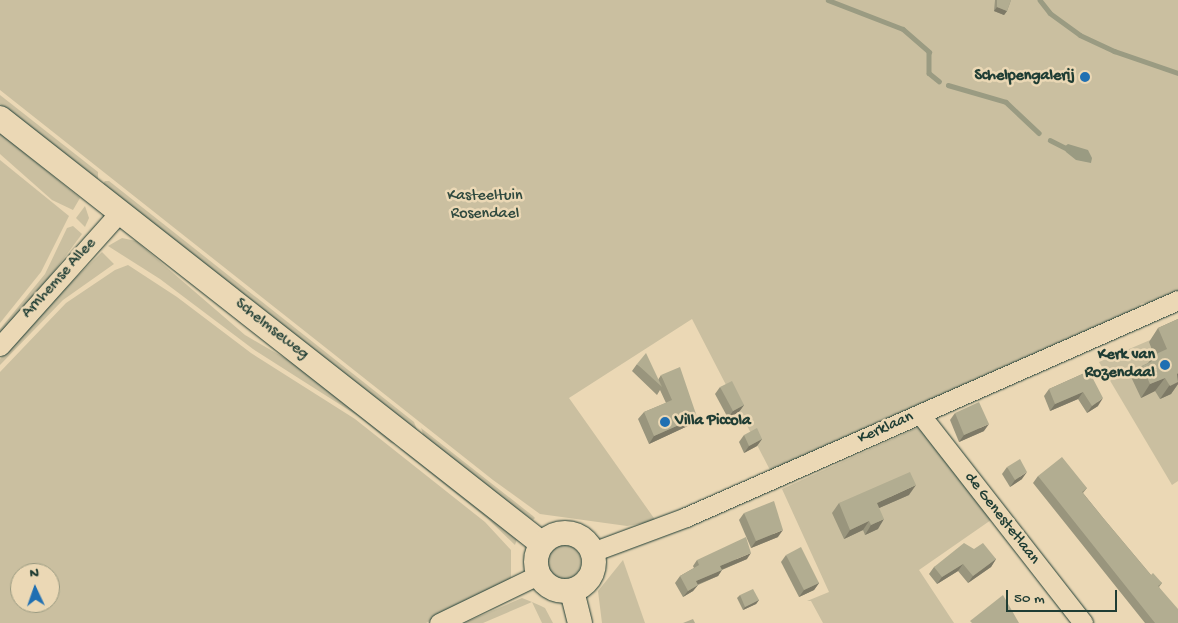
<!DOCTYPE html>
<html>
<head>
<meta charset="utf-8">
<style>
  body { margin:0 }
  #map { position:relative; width:1178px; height:623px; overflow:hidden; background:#ebd8b5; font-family:"Gochi Hand",sans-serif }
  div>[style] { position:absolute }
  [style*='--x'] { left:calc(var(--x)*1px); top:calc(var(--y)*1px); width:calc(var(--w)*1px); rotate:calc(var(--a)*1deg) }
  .green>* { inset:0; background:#cabfa0 }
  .round { border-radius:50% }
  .water>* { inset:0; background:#9a9b82 }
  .stream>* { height:4.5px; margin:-2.25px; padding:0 2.25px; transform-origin:2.25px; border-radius:2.25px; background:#9a9b82 }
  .roads { filter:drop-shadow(0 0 1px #1f3d34) drop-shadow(0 0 1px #1f3d34) }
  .minor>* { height:19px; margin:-9.5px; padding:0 9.5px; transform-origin:9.5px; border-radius:9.5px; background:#ebd8b5 }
  .major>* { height:24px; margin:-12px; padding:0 12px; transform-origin:12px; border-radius:12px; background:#ebd8b5 }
  .major>.ring { margin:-12px; padding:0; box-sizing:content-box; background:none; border:24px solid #ebd8b5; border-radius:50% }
  .wall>* { inset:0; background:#99957d }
  .shaded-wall>* { inset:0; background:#7d7966 }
  .building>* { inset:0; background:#b2ad91 }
  .dots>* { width:14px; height:14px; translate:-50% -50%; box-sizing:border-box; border:2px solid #ebd8b5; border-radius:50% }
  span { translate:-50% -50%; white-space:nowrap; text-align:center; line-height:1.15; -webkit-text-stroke:5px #ebd8b5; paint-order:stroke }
  .poi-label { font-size:16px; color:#1f3d34; font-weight:700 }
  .right { translate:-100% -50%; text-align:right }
  .left { translate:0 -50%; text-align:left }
  .park-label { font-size:16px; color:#304a3f }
  .street-label { font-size:16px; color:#1f3d34 }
  .north { position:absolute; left:10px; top:563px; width:50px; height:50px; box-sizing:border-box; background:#ebd8b5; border:1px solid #999a81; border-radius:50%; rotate:357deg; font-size:14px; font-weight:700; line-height:20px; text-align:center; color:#1f3d34 }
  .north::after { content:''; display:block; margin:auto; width:18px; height:22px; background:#1f6fb2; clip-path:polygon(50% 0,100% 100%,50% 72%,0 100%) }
  .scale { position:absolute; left:1006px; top:590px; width:111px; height:22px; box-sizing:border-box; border:2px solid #1f3d34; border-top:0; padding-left:6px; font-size:15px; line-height:18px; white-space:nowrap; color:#1f3d34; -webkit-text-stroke:4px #ebd8b5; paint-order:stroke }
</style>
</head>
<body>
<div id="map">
  <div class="green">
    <i style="clip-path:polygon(0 0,1178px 0,1178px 291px,1146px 307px,1144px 303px,1140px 304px,1141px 309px,771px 472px,692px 319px,569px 398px,656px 521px,627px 526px,540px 514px,493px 480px,0 90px)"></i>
    <i style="clip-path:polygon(0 95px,98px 172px,98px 179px,0 104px)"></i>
    <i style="clip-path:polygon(0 133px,80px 198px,73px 210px,52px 200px,0 154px)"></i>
    <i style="clip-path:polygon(0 160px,69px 216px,41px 272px,0 323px)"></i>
    <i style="clip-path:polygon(105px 181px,109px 181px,414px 422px,419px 435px,103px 184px)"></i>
    <i style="clip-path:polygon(85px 206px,89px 218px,85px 227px,76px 218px)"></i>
    <i style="clip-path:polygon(73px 226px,82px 234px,79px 238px,35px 297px,0 336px,0 329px,45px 274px,67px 228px)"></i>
    <i style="clip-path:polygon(122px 238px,136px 241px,245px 335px,295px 364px,405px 446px,391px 443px,358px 416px,253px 349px,160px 279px,108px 246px)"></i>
    <i style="clip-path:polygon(102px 252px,114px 264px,63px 300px,0 365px,0 359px,39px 314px)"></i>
    <i style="clip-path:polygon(evenodd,128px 265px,177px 297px,251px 353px,355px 419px,485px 522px,511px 550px,511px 579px,426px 623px,0 623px,0 372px,66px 303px,115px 270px,128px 265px,20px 573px,50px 573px,50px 603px,20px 603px,20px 573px)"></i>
    <i style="clip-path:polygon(1178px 328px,1178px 481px,1172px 485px,1099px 362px)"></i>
    <i style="clip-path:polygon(919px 427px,991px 520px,919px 570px,954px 623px,823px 623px,811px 601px,807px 601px,829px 592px,782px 489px)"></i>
    <i style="clip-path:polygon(421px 428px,533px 516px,535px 518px,533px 520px,486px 487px,425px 440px)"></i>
    <i style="clip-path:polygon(400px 449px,414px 452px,517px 539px,515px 545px,488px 519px)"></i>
    <i class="round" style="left:547px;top:545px;width:34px;height:34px"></i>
    <i style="clip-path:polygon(623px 560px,645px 623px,602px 623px,598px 591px)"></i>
    <i style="clip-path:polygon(522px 598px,532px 602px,541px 606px,545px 608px,553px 623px,542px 623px,532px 602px,483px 623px,464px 623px)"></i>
  </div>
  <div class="water">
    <i style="clip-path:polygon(1068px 144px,1088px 150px,1092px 158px,1091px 163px,1076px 160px,1066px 152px,1064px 147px)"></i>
  </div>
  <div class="stream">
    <i style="--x:828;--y:0;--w:80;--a:21.1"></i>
    <i style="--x:903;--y:29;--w:35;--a:41"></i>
    <i style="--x:929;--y:52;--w:21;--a:90"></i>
    <i style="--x:929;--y:73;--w:13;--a:39"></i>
    <i style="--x:1040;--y:0;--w:16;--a:52"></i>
    <i style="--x:1050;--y:13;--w:37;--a:36"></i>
    <i style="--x:1080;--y:35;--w:38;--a:25"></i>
    <i style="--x:1114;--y:51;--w:68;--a:19"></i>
    <i style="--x:948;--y:85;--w:60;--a:16.3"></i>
    <i style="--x:1006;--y:102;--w:45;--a:43.2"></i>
    <i style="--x:1050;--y:140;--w:20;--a:27"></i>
  </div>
  <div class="roads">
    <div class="minor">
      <i style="--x:0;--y:346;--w:178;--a:-48.2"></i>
      <i style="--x:920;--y:414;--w:265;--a:52"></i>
      <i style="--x:592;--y:552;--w:100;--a:-20.4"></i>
      <i style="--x:686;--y:517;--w:538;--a:-23.8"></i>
      <i style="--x:439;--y:623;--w:110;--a:-25.9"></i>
    </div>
    <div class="major">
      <i style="--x:0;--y:118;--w:688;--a:38.15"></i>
      <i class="ring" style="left:536px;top:533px;width:34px;height:34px"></i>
      <i style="--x:572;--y:591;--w:33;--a:76"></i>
    </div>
  </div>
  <div class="wall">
    <i style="clip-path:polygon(995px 0,1011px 0,1007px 11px,1004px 15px,994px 11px)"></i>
    <i style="clip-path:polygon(1178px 319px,1178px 384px,1171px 394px,1160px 399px,1155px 391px,1141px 398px,1132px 379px,1142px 366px,1148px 363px,1154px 355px,1149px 342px,1158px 328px)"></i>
    <i style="clip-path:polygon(637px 364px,658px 380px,661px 375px,692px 424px,649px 444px,638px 419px,644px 412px,666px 403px,660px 390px,657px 395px,632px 371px)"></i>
    <i style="clip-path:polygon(1089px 371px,1098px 406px,1087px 413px,1078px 399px,1050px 411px,1044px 396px,1049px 389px)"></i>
    <i style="clip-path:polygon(720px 387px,744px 405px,739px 412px,728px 418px,715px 394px)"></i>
    <i style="clip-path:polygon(955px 413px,984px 431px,959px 442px,950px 420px)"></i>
    <i style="clip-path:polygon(744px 435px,762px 439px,757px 446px,744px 453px,739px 442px)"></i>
    <i style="clip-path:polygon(1007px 467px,1022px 479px,1010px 487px,1002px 474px)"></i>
    <i style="clip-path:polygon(1038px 476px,1087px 488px,1083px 493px,1104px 519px,1151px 575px,1162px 583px,1159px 587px,1178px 623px,1145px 623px,1033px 483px)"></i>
    <i style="clip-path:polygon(909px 495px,879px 508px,878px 529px,865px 535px,863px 530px,844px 539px,832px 513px,839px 503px)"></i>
    <i style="clip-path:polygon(744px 513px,778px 537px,751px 548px,739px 520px)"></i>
    <i style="clip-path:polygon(974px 549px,996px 559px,991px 567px,968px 583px,958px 571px,937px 584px,929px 574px,934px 567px)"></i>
    <i style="clip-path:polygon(786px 555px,819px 583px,814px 590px,799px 597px,781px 562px)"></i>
    <i style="clip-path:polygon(747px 559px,722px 570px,718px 576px,698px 585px,693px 591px,683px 597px,675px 583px,680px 576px,694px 568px,693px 566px,697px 560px)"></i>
    <i style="clip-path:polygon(740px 595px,759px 600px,756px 604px,743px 610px,737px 598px)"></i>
  </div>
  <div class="shaded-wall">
    <i style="clip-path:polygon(997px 7px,1007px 11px,1004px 15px,994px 11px)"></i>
    <i style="clip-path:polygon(1178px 373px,1178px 384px,1171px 394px,1160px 399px)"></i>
    <i style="clip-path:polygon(1165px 378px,1155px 391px,1141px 398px,1150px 384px)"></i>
    <i style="clip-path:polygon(1083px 392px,1078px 399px,1050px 411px,1055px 404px)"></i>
    <i style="clip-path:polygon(1103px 398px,1098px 406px,1087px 413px,1092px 406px)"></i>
    <i style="clip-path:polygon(744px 405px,739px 412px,728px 418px,733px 411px)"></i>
    <i style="clip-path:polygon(697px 417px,692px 424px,649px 444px,654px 436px)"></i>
    <i style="clip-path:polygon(989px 424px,984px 431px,959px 442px,964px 435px)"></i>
    <i style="clip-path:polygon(762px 439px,757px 446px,744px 453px,749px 446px)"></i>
    <i style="clip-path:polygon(1027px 472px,1022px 479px,1010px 487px,1015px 480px)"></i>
    <i style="clip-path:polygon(916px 485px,909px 495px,870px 512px,877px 503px)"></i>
    <i style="clip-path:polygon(884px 519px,878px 529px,865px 535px,871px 525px)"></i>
    <i style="clip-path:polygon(869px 521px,863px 530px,844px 539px,850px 530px)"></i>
    <i style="clip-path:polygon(783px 530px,778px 537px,751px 548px,756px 541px)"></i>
    <i style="clip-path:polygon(751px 553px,747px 559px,716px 572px,720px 566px)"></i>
    <i style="clip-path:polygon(996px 559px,991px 567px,968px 583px,973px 576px)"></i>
    <i style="clip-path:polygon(963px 564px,958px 571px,937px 584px,942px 577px)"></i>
    <i style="clip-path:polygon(722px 570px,718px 576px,691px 587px,696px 581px)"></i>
    <i style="clip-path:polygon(819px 583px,814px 590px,799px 597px,804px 590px)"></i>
    <i style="clip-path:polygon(698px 585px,693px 591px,683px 597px,688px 591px)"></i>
    <i style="clip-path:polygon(759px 600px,756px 604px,743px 610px,745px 607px)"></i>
  </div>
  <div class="building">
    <i style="clip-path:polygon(997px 0,1011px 0,1007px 11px,997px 7px)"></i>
    <i style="clip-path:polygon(1178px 319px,1178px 373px,1177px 374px,1178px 382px,1170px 386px,1165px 378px,1150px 384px,1142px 366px,1151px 362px,1154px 355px,1167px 349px,1158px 328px)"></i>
    <i style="clip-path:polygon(646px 353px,662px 387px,637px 364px)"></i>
    <i style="clip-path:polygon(680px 367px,697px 417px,654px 436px,644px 412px,672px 400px,661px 375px)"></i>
    <i style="clip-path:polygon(1089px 371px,1103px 398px,1092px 406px,1083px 392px,1055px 404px,1049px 389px)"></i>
    <i style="clip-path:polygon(732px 381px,744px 405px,733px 411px,720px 387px)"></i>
    <i style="clip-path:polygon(979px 402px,989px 424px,964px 435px,955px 413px)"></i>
    <i style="clip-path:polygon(757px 428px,762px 439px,749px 446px,744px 435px)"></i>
    <i style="clip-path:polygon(1062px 457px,1087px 488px,1082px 492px,1104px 519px,1151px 575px,1153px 573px,1162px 583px,1158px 586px,1178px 609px,1178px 623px,1155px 623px,1038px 476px)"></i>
    <i style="clip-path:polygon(1020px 459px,1027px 472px,1015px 480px,1007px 467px)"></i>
    <i style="clip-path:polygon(910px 472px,916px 485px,877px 503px,884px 519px,871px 525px,869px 521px,850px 530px,839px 503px)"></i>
    <i style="clip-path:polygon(774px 501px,783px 530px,756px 541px,744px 513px)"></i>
    <i style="clip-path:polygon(746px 537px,751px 553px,720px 566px,722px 570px,696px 581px,698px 585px,688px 591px,680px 576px,699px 565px,697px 560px)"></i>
    <i style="clip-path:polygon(964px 543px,974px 549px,983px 543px,996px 559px,973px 576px,963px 564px,942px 577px,934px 567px)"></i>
    <i style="clip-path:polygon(801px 547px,819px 583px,804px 590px,786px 555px)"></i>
    <i style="clip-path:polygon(753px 589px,759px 600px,745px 607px,740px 595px)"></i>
    <i style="clip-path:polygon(1003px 595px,1019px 623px,972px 623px,970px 621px)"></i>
    <i style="clip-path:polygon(693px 619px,695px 623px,683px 623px)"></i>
  </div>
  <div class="dots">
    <i style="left:1085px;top:77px;background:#1f6fb2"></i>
    <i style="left:1165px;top:365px;background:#1f6fb2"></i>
    <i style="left:665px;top:422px;background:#1f6fb2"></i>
  </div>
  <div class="poi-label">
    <span class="right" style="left:1075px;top:77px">Schelpengalerij</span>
    <span class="right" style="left:1155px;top:365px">Kerk van<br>Rozendaal</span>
    <span class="left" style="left:675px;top:422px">Villa Piccola</span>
  </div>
  <div class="park-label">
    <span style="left:485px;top:206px">Kasteeltuin<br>Rosendael</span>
  </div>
  <div class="street-label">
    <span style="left:60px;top:279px;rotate:-48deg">Arnhemse Allee</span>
    <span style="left:271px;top:330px;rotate:38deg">Schelmseweg</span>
    <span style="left:886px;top:429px;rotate:-24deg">Kerklaan</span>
    <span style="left:1001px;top:519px;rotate:52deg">de Genestetlaan</span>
  </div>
  <div class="north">N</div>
  <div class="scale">50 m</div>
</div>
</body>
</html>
